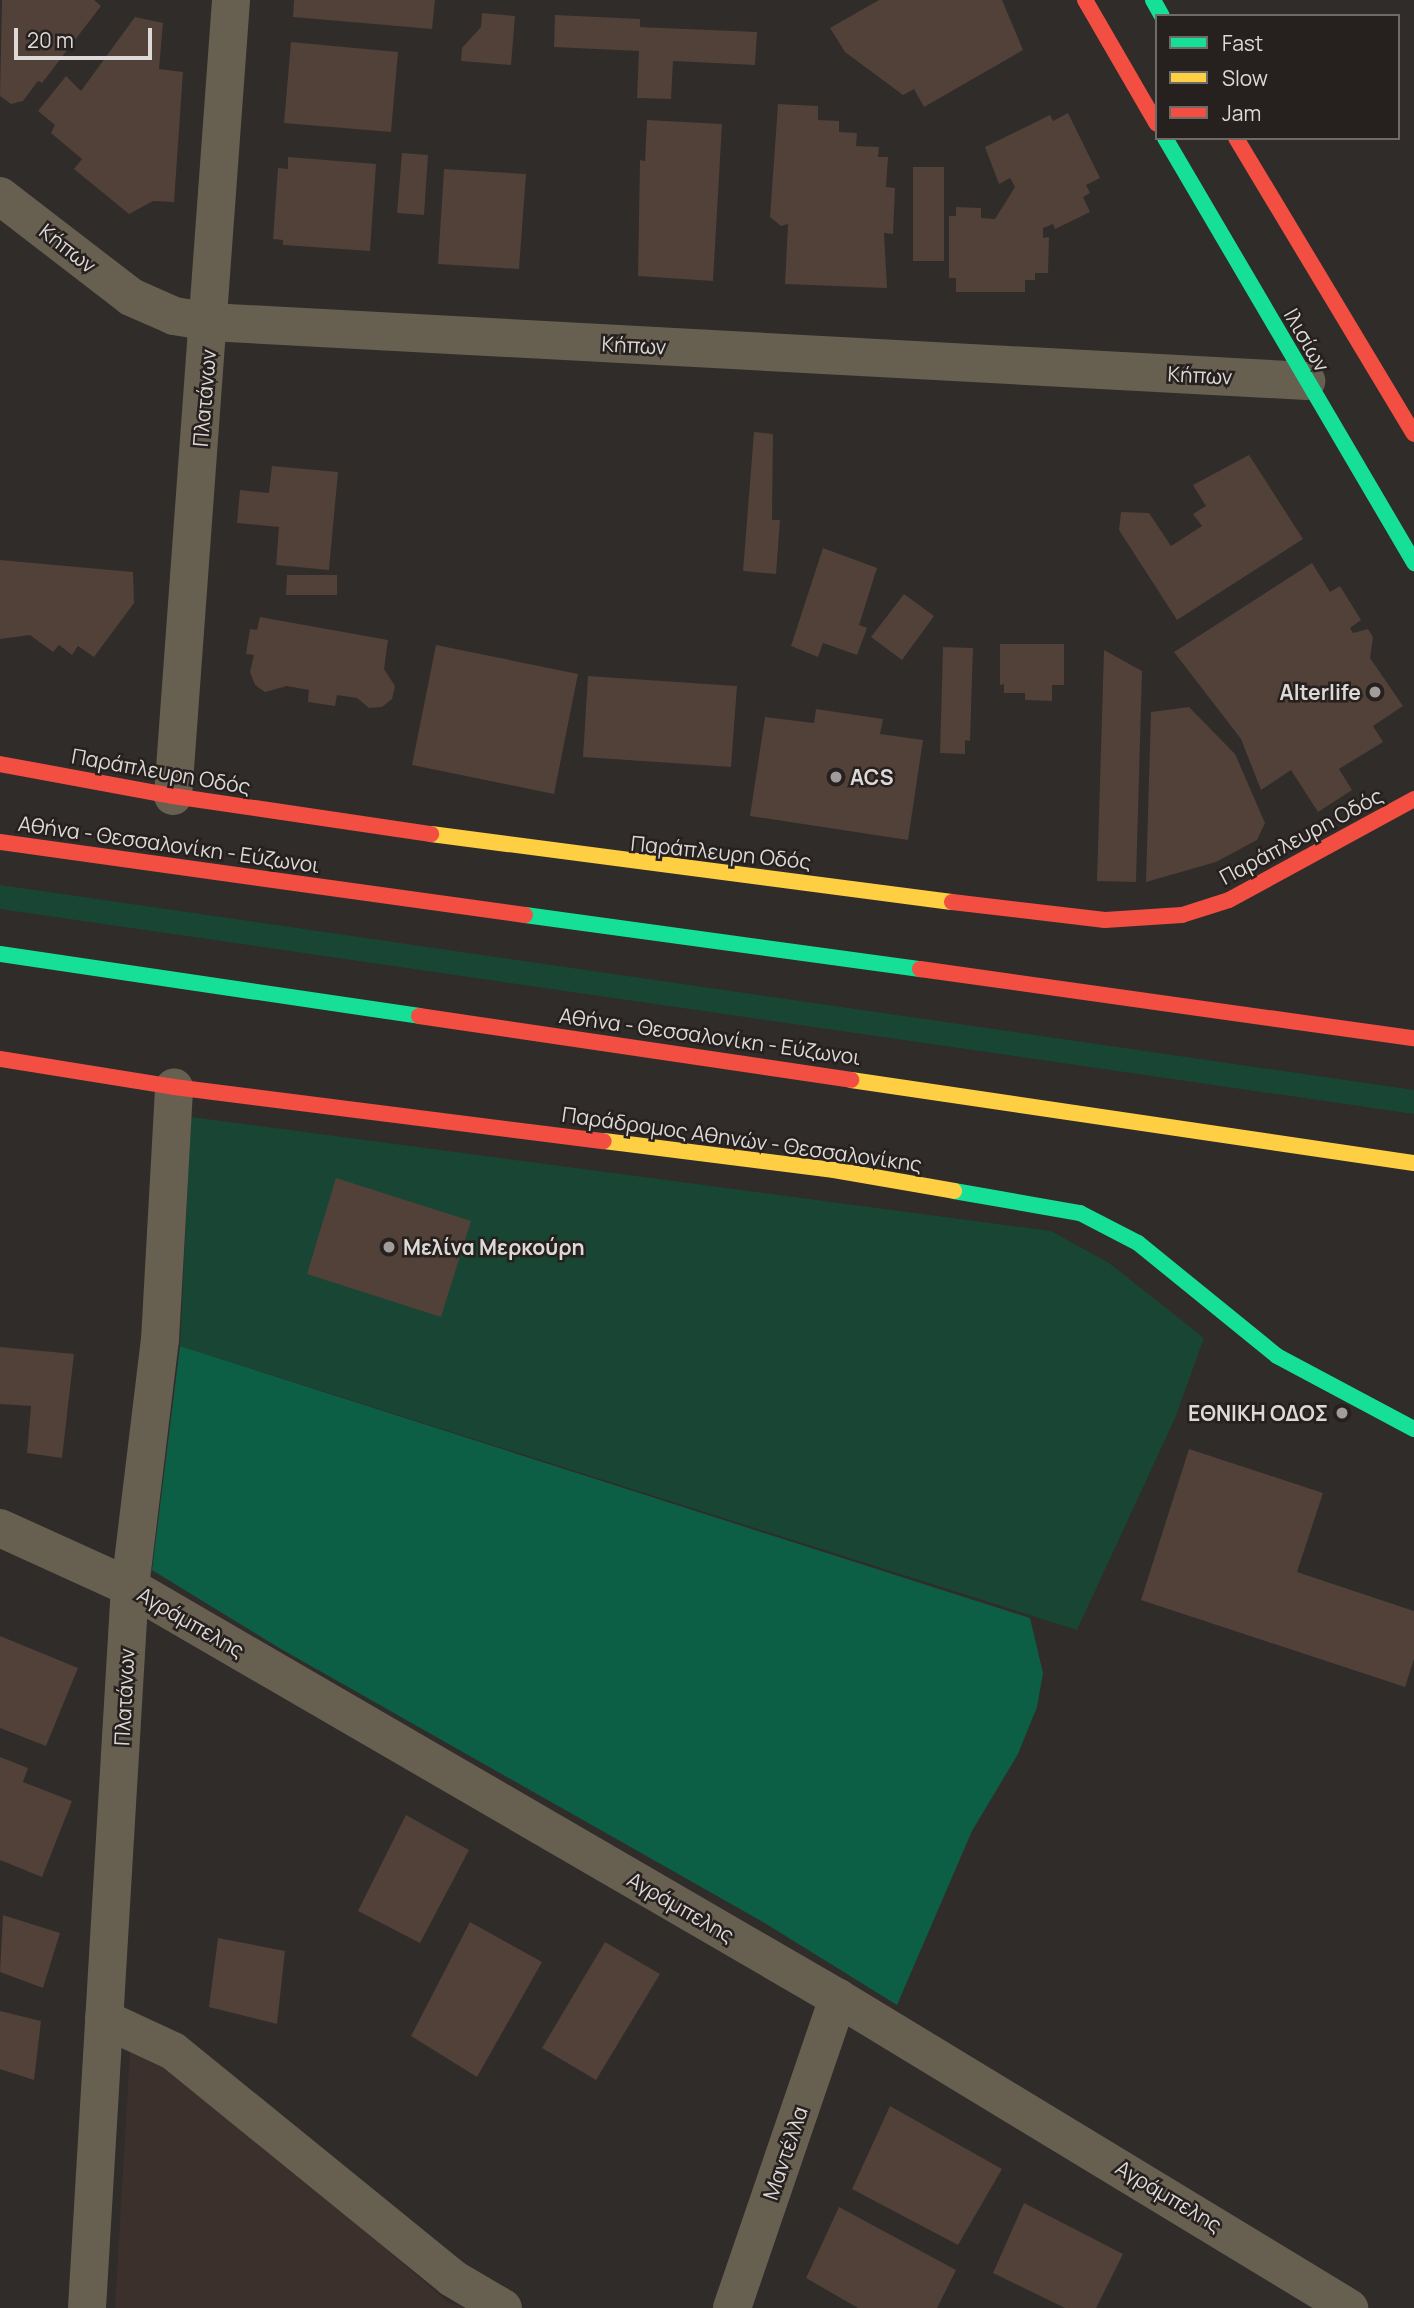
<!DOCTYPE html>
<html>
<head>
<meta charset="utf-8">
<style>
  body { margin:0 }
  #map { position:relative; width:1414px; height:2308px; overflow:hidden; background:#2f2c2a; font-family:Manrope,sans-serif }
  div>[style] { position:absolute }
  [style*='--x'] { left:calc(var(--x)*1px); top:calc(var(--y)*1px); width:calc(var(--w)*1px); rotate:calc(var(--a)*1deg) }
  .built>* { inset:0; background:#3b302c }
  .green>* { inset:0; background:#194534 }
  .forest>* { inset:0; background:#0c5e44 }
  .building>* { inset:0; background:#514138 }
  .street>* { height:38px; margin:-19px; padding:0 19px; transform-origin:19px; border-radius:19px; background:#675f50 }
  .fast>* { height:16px; margin:-8px; padding:0 8px; transform-origin:8px; border-radius:8px; background:#16e098 }
  .slow>* { height:16px; margin:-8px; padding:0 8px; transform-origin:8px; border-radius:8px; background:#ffcf43 }
  .jam>* { height:16px; margin:-8px; padding:0 8px; transform-origin:8px; border-radius:8px; background:#f24e42 }
  .dots>* { width:19px; height:19px; translate:-50% -50%; box-sizing:border-box; border:4px solid #26211f; border-radius:50% }
  span { translate:-50% -50%; white-space:nowrap; text-align:center; line-height:1.15; -webkit-text-stroke:5px #26211f; paint-order:stroke }
  .street-label { font-size:21px; color:#ddd9d8 }
  .poi-label { font-size:21px; color:#ddd9d8; font-weight:700 }
  .right { translate:-100% -50%; text-align:right }
  .left { translate:0 -50%; text-align:left }
  .legend { position:absolute; left:1155px; top:14px; width:245px; height:126px; box-sizing:border-box; background:#26211f; border:2px solid #6f6b69; margin:0; padding:9px 12px; list-style:none; font-size:21px; color:#ddd9d8 }
  .legend li { display:flex; align-items:center; gap:14px; height:35px }
  .legend b { width:35px; border:2px solid #6f6b69 }
  .scale { position:absolute; left:14px; top:28px; width:138px; height:32px; box-sizing:border-box; border:4px solid #ddd9d8; border-top:0; padding-left:9px; font-size:21px; line-height:24px; white-space:nowrap; color:#ddd9d8; -webkit-text-stroke:5px #26211f; paint-order:stroke }
</style>
</head>
<body>
<div id="map">
  <div class="built">
    <i style="clip-path:polygon(130px 2051px,171px 2066px,449px 2303px,466px 2308px,115px 2308px)"></i>
  </div>
  <div class="green">
    <i style="clip-path:polygon(0 885px,1414px 1090px,1414px 1114px,0 909px)"></i>
    <i style="clip-path:polygon(191px 1117px,1051px 1231px,1109px 1263px,1204px 1338px,1175px 1418px,1077px 1630px,180px 1346px)"></i>
  </div>
  <div class="forest">
    <i style="clip-path:polygon(180px 1346px,1030px 1618px,1043px 1673px,1037px 1707px,1018px 1754px,972px 1831px,897px 2005px,763px 1922px,281px 1649px,152px 1570px)"></i>
  </div>
  <div class="building">
    <i style="clip-path:polygon(2px 0,94px 0,101px 6px,42px 83px,38px 81px,23px 101px,11px 104px,0 96px)"></i>
    <i style="clip-path:polygon(294px 0,435px 0,432px 29px,293px 17px)"></i>
    <i style="clip-path:polygon(879px 0,1002px 0,1023px 50px,924px 107px,914px 89px,903px 95px,845px 52px,830px 28px)"></i>
    <i style="clip-path:polygon(482px 13px,515px 16px,511px 65px,461px 61px,462px 48px,481px 27px)"></i>
    <i style="clip-path:polygon(555px 15px,640px 19px,640px 27px,757px 32px,755px 65px,673px 61px,671px 99px,637px 98px,639px 51px,554px 47px)"></i>
    <i style="clip-path:polygon(135px 17px,163px 23px,159px 69px,183px 72px,174px 202px,153px 201px,129px 214px,74px 169px,82px 159px,51px 133px,55px 125px,38px 111px,66px 76px,81px 91px)"></i>
    <i style="clip-path:polygon(291px 42px,398px 52px,391px 132px,284px 123px)"></i>
    <i style="clip-path:polygon(778px 104px,818px 106px,818px 120px,839px 121px,839px 132px,857px 133px,856px 146px,879px 147px,878px 157px,888px 157px,886px 187px,895px 188px,893px 234px,884px 233px,887px 288px,785px 284px,788px 224px,781px 226px,770px 217px)"></i>
    <i style="clip-path:polygon(1068px 113px,1100px 178px,1086px 185px,1090px 193px,1083px 197px,1090px 212px,1055px 229px,1053px 224px,1043px 228px,1043px 238px,1049px 237px,1048px 273px,1035px 273px,1035px 280px,1025px 280px,1025px 292px,956px 292px,956px 278px,949px 278px,949px 216px,956px 216px,956px 207px,981px 208px,981px 218px,995px 219px,1015px 187px,1010px 178px,999px 184px,985px 147px,1050px 115px,1053px 121px)"></i>
    <i style="clip-path:polygon(647px 120px,722px 124px,713px 281px,638px 276px,640px 160px,645px 161px)"></i>
    <i style="clip-path:polygon(402px 153px,428px 155px,424px 215px,397px 213px)"></i>
    <i style="clip-path:polygon(288px 157px,376px 164px,370px 251px,283px 245px,283px 240px,273px 239px,278px 168px,288px 169px)"></i>
    <i style="clip-path:polygon(913px 167px,944px 167px,944px 261px,913px 261px)"></i>
    <i style="clip-path:polygon(444px 169px,526px 174px,519px 269px,438px 264px)"></i>
    <i style="clip-path:polygon(754px 432px,773px 434px,772px 520px,780px 520px,776px 574px,743px 571px)"></i>
    <i style="clip-path:polygon(1249px 455px,1303px 539px,1177px 620px,1119px 530px,1121px 512px,1149px 513px,1171px 546px,1202px 526px,1193px 514px,1206px 506px,1193px 485px)"></i>
    <i style="clip-path:polygon(272px 466px,338px 472px,329px 570px,276px 565px,279px 527px,237px 523px,240px 490px,269px 493px)"></i>
    <i style="clip-path:polygon(823px 548px,877px 568px,859px 625px,867px 628px,857px 655px,823px 643px,818px 657px,791px 646px)"></i>
    <i style="clip-path:polygon(0 560px,133px 572px,134px 603px,94px 657px,78px 646px,72px 655px,59px 645px,53px 652px,30px 635px,0 639px)"></i>
    <i style="clip-path:polygon(1312px 563px,1330px 592px,1340px 586px,1361px 620px,1350px 628px,1353px 633px,1368px 629px,1373px 637px,1370px 658px,1403px 706px,1373px 726px,1383px 742px,1339px 769px,1352px 790px,1318px 812px,1291px 770px,1261px 790px,1241px 739px,1174px 652px)"></i>
    <i style="clip-path:polygon(287px 575px,337px 575px,337px 595px,286px 595px)"></i>
    <i style="clip-path:polygon(904px 594px,934px 616px,902px 660px,871px 637px)"></i>
    <i style="clip-path:polygon(260px 617px,388px 640px,384px 669px,395px 686px,392px 699px,382px 707px,369px 708px,357px 698px,337px 695px,335px 706px,308px 702px,309px 690px,287px 686px,265px 692px,255px 685px,250px 672px,254px 655px,246px 654px,250px 629px,257px 630px)"></i>
    <i style="clip-path:polygon(1000px 644px,1064px 644px,1064px 685px,1052px 685px,1052px 701px,1025px 700px,1025px 693px,1004px 693px,1004px 684px,1000px 685px)"></i>
    <i style="clip-path:polygon(436px 645px,578px 674px,554px 794px,412px 765px)"></i>
    <i style="clip-path:polygon(943px 647px,973px 648px,970px 741px,965px 740px,965px 754px,940px 753px)"></i>
    <i style="clip-path:polygon(1104px 650px,1142px 671px,1136px 882px,1097px 881px)"></i>
    <i style="clip-path:polygon(588px 676px,737px 686px,731px 767px,583px 757px)"></i>
    <i style="clip-path:polygon(1189px 707px,1235px 754px,1265px 823px,1257px 840px,1216px 862px,1146px 882px,1151px 712px)"></i>
    <i style="clip-path:polygon(816px 709px,883px 719px,880px 734px,923px 740px,908px 840px,750px 816px,765px 717px,814px 723px)"></i>
    <i style="clip-path:polygon(336px 1178px,471px 1221px,441px 1317px,307px 1274px)"></i>
    <i style="clip-path:polygon(0 1347px,74px 1354px,62px 1458px,27px 1453px,31px 1406px,0 1404px)"></i>
    <i style="clip-path:polygon(1189px 1449px,1323px 1493px,1297px 1572px,1414px 1611px,1414px 1659px,1405px 1687px,1141px 1600px)"></i>
    <i style="clip-path:polygon(0 1636px,78px 1668px,46px 1746px,0 1728px)"></i>
    <i style="clip-path:polygon(0 1757px,28px 1768px,23px 1782px,72px 1801px,42px 1877px,0 1860px)"></i>
    <i style="clip-path:polygon(406px 1815px,469px 1850px,420px 1943px,358px 1911px)"></i>
    <i style="clip-path:polygon(3px 1915px,60px 1933px,43px 1988px,0 1972px)"></i>
    <i style="clip-path:polygon(470px 1922px,542px 1962px,477px 2077px,411px 2036px)"></i>
    <i style="clip-path:polygon(218px 1938px,285px 1951px,277px 2024px,209px 2007px)"></i>
    <i style="clip-path:polygon(605px 1942px,660px 1974px,596px 2080px,542px 2048px)"></i>
    <i style="clip-path:polygon(0 2011px,41px 2021px,34px 2080px,0 2069px)"></i>
    <i style="clip-path:polygon(890px 2106px,1002px 2169px,958px 2245px,852px 2189px)"></i>
    <i style="clip-path:polygon(1024px 2203px,1123px 2254px,1096px 2308px,1065px 2308px,993px 2273px)"></i>
    <i style="clip-path:polygon(839px 2207px,956px 2270px,937px 2308px,858px 2308px,806px 2278px)"></i>
  </div>
  <div class="street">
    <i style="--x:0;--y:196;--w:165;--a:37.6"></i>
    <i style="--x:131;--y:297;--w:47;--a:23.8"></i>
    <i style="--x:174;--y:316;--w:36;--a:9"></i>
    <i style="--x:210;--y:322;--w:1098;--a:3.08"></i>
    <i style="--x:173;--y:796;--w:798;--a:-85.83"></i>
    <i style="--x:0;--y:1528;--w:143;--a:24.4"></i>
    <i style="--x:130;--y:1587;--w:819;--a:30.14"></i>
    <i style="--x:838;--y:1998;--w:598;--a:31.24"></i>
    <i style="--x:104;--y:2019;--w:76;--a:24.9"></i>
    <i style="--x:173;--y:2051;--w:360;--a:39.1"></i>
    <i style="--x:452;--y:2278;--w:59;--a:30.5"></i>
    <i style="--x:87;--y:2308;--w:722;--a:-86.59"></i>
    <i style="--x:130;--y:1587;--w:249;--a:-83.1"></i>
    <i style="--x:160;--y:1340;--w:253;--a:-86.8"></i>
    <i style="--x:732;--y:2308;--w:328;--a:-71.1"></i>
  </div>
  <div class="fast">
    <i style="--x:1153;--y:0;--w:18;--a:61"></i>
    <i style="--x:1165;--y:138;--w:493;--a:59.6"></i>
    <i style="--x:525;--y:915;--w:399;--a:7.8"></i>
    <i style="--x:0;--y:954;--w:424;--a:8.4"></i>
    <i style="--x:954;--y:1191;--w:128;--a:9.9"></i>
    <i style="--x:1080;--y:1213;--w:65;--a:27.3"></i>
    <i style="--x:1138;--y:1243;--w:179;--a:39.1"></i>
    <i style="--x:1277;--y:1356;--w:155;--a:28.1"></i>
  </div>
  <div class="slow">
    <i style="--x:431;--y:834;--w:525;--a:7.44"></i>
    <i style="--x:851;--y:1080;--w:569;--a:8.39"></i>
    <i style="--x:604;--y:1141;--w:232;--a:7.2"></i>
    <i style="--x:834;--y:1170;--w:122;--a:9.9"></i>
  </div>
  <div class="jam">
    <i style="--x:1085;--y:0;--w:143;--a:59.9"></i>
    <i style="--x:1236;--y:138;--w:345;--a:59"></i>
    <i style="--x:0;--y:764;--w:176;--a:10.5"></i>
    <i style="--x:173;--y:796;--w:261;--a:8.4"></i>
    <i style="--x:0;--y:842;--w:530;--a:7.92"></i>
    <i style="--x:952;--y:902;--w:154;--a:6.7"></i>
    <i style="--x:1105;--y:920;--w:77;--a:-3.7"></i>
    <i style="--x:1182;--y:915;--w:49;--a:-17.7"></i>
    <i style="--x:1229;--y:900;--w:211;--a:-28.6"></i>
    <i style="--x:920;--y:969;--w:499;--a:8"></i>
    <i style="--x:419;--y:1016;--w:437;--a:8.4"></i>
    <i style="--x:0;--y:1059;--w:176;--a:9.1"></i>
    <i style="--x:174;--y:1087;--w:433;--a:7.2"></i>
  </div>
  <div class="dots">
    <i style="left:1375px;top:692px;background:#a09c9b"></i>
    <i style="left:836px;top:777px;background:#a09c9b"></i>
    <i style="left:389px;top:1247px;background:#a09c9b"></i>
    <i style="left:1342px;top:1413px;background:#a09c9b"></i>
  </div>
  <div class="street-label">
    <span style="left:68px;top:248px;rotate:38deg">Κήπων</span>
    <span style="left:1307px;top:340px;rotate:60deg">Ιλισίων</span>
    <span style="left:634px;top:345px;rotate:3deg">Κήπων</span>
    <span style="left:1200px;top:375px;rotate:3deg">Κήπων</span>
    <span style="left:204px;top:398px;rotate:-85deg">Πλατάνων</span>
    <span style="left:161px;top:771px;rotate:10deg">Παράπλευρη Οδός</span>
    <span style="left:1301px;top:836px;rotate:-28deg">Παράπλευρη Οδός</span>
    <span style="left:169px;top:844px;rotate:8deg">Αθήνα - Θεσσαλονίκη - Εύζωνοι</span>
    <span style="left:721px;top:852px;rotate:6deg">Παράπλευρη Οδός</span>
    <span style="left:710px;top:1036px;rotate:8deg">Αθήνα - Θεσσαλονίκη - Εύζωνοι</span>
    <span style="left:742px;top:1139px;rotate:8deg">Παράδρομος Αθηνών - Θεσσαλονίκης</span>
    <span style="left:191px;top:1622px;rotate:30deg">Αγράμπελης</span>
    <span style="left:124px;top:1697px;rotate:-87deg">Πλατάνων</span>
    <span style="left:681px;top:1907px;rotate:30deg">Αγράμπελης</span>
    <span style="left:785px;top:2153px;rotate:-71deg">Μαντέλλα</span>
    <span style="left:1169px;top:2196px;rotate:31deg">Αγράμπελης</span>
  </div>
  <div class="poi-label">
    <span class="right" style="left:1361px;top:692px">Alterlife</span>
    <span class="left" style="left:850px;top:777px">ACS</span>
    <span class="left" style="left:403px;top:1247px">Μελίνα Μερκούρη</span>
    <span class="right" style="left:1328px;top:1413px">ΕΘΝΙΚΗ ΟΔΟΣ</span>
  </div>
  <ul class="legend">
  <li><b style="height:9px;background:#16e098"></b>Fast</li>
  <li><b style="height:9px;background:#ffcf43"></b>Slow</li>
  <li><b style="height:9px;background:#f24e42"></b>Jam</li>
  </ul>
  <div class="scale">20 m</div>
</div>
</body>
</html>
